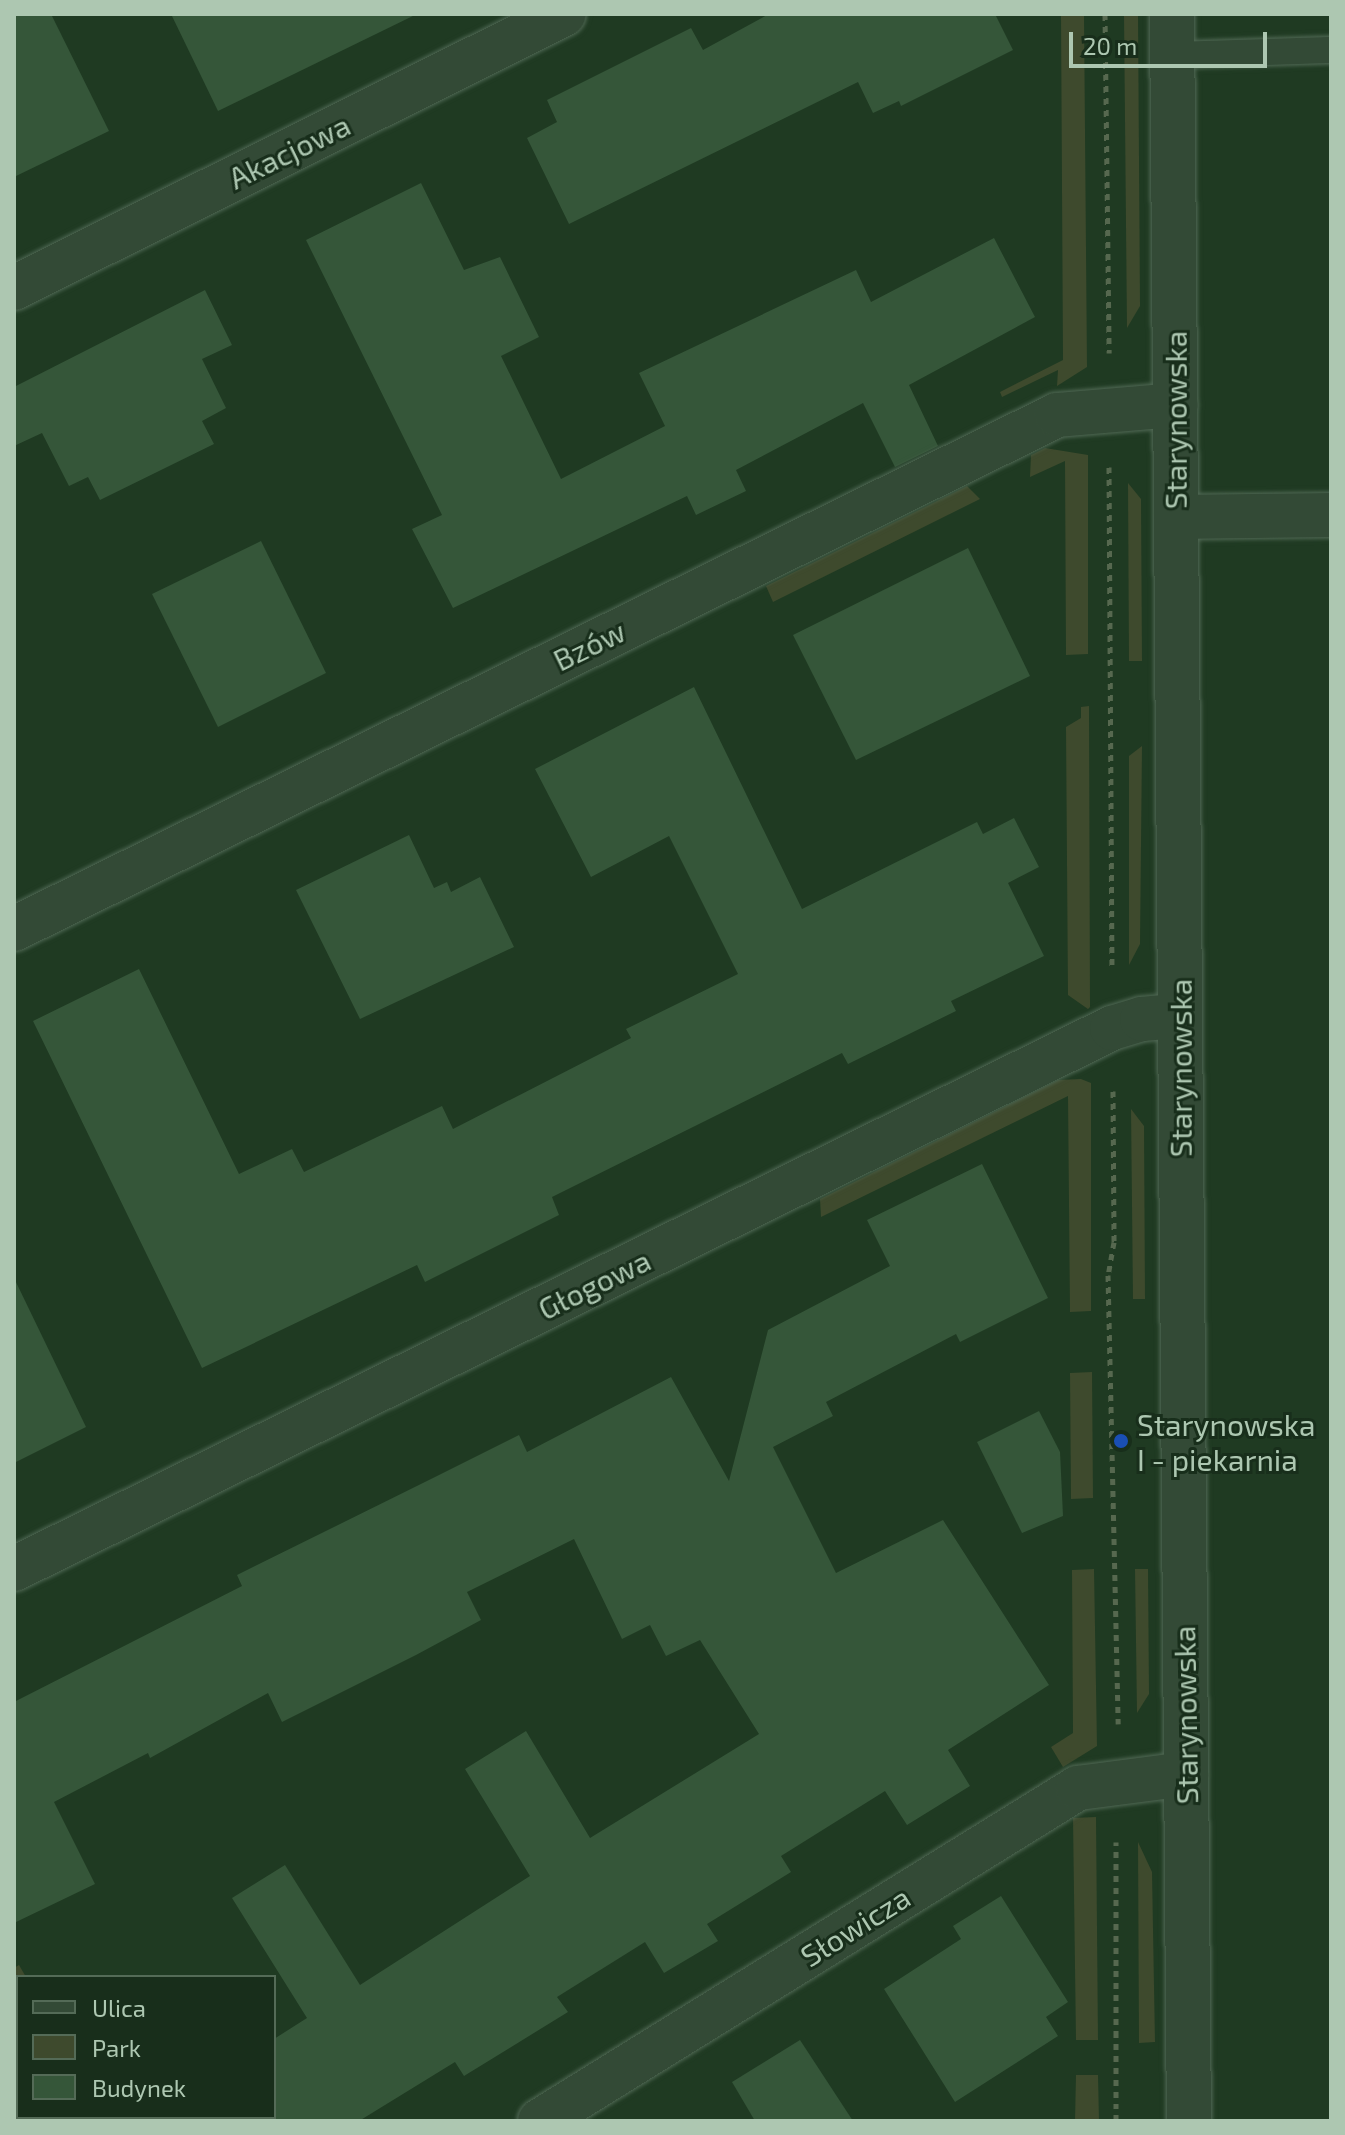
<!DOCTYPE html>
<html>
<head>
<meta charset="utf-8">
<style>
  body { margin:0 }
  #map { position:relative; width:1345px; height:2135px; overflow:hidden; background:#1f3a22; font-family:"Exo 2",sans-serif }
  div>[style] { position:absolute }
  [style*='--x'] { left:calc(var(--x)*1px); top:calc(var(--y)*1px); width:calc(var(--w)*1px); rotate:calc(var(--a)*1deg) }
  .green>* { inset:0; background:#3e4a2d }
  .building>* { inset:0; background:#355639 }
  .path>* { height:5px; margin-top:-2.5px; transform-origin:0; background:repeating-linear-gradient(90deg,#56684f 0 6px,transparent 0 12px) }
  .roads { filter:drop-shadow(0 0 2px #506854) drop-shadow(0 0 2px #506854) }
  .service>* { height:26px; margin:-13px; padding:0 13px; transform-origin:13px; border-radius:13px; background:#334a36 }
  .minor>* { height:44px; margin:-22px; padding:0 22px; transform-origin:22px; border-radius:22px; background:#334a36 }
  .tertiary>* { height:44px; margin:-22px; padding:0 22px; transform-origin:22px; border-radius:22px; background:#334a36 }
  .dots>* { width:22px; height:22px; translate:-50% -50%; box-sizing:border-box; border:4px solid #182e1b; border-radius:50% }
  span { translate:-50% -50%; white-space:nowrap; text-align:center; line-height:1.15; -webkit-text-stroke:6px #182e1b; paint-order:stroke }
  .street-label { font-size:30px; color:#adc7b1 }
  .poi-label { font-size:30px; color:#adc7b1 }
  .left { translate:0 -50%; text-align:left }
  .frame { position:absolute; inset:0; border:16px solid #adc7b1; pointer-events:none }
  .legend { position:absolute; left:16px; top:1975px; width:260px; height:144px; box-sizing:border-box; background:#182e1b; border:2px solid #546b57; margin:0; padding:10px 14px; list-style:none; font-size:24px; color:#adc7b1 }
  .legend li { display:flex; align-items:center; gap:16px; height:40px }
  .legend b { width:40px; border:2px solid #546b57 }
  .scale { position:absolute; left:1069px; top:32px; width:198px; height:36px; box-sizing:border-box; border:4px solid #adc7b1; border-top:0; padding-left:10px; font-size:24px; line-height:28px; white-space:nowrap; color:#adc7b1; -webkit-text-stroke:6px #182e1b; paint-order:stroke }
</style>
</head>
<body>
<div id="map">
  <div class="green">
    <i style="clip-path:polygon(1061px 14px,1084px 14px,1087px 367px,1057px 386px,1058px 370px,1002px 397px,1000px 392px,1063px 360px)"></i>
    <i style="clip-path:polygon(1124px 14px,1138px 14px,1140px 306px,1127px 328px)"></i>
    <i style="clip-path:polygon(1045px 448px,1088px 455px,1088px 654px,1066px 655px,1065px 461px,1030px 477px,1031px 455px)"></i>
    <i style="clip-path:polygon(1128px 483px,1141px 499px,1142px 661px,1129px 661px)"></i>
    <i style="clip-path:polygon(967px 486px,980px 499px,773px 602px,766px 586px)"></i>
    <i style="clip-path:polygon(1089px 706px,1090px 1007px,1088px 1009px,1068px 995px,1066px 727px,1081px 718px,1081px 707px)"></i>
    <i style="clip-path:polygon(1142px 746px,1140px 944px,1129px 965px,1129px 756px)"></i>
    <i style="clip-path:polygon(1081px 1079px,1091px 1083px,1091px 1311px,1070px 1312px,1068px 1096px,821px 1217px,820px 1199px,1058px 1080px)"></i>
    <i style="clip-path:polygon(1131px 1109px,1144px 1126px,1145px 1299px,1133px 1299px)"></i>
    <i style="clip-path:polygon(1092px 1372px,1093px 1498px,1071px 1499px,1070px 1373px)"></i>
    <i style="clip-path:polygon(1094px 1569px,1097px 1746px,1063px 1767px,1051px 1747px,1073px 1733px,1072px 1570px)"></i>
    <i style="clip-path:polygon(1135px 1569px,1148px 1569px,1149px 1694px,1137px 1713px)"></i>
    <i style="clip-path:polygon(1096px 1817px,1098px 2040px,1076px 2040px,1073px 1818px)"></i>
    <i style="clip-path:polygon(1138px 1842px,1152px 1872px,1155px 2042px,1139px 2043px)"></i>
    <i style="clip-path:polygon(19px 1965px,26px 1977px,18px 1977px,18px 2039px,14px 1968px)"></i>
    <i style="clip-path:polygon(1076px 2075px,1098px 2075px,1099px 2121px,1075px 2121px)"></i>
  </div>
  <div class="building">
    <i style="clip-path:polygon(14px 14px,51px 14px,109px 131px,14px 177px)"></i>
    <i style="clip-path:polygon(171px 14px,417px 14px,218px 111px)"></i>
    <i style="clip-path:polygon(769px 14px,995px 14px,1013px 50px,901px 106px,899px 101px,873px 113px,858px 82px,569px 224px,527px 138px,557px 122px,547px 100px,691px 28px,703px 50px)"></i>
    <i style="clip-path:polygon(421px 183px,464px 270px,500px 257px,539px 337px,501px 356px,561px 479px,665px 426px,639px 373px,856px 270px,871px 302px,994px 238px,1035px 317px,909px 385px,938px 446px,895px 467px,863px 403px,736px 470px,746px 491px,696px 515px,687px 496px,453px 608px,412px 529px,442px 515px,306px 240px)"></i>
    <i style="clip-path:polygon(205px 290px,232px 345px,202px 359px,226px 408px,202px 421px,214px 444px,100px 500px,88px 477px,69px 486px,42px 433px,14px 446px,14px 387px)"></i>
    <i style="clip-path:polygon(261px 541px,326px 673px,218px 727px,152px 594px)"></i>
    <i style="clip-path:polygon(968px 548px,1030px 676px,856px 760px,793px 635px)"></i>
    <i style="clip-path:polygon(694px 687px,802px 909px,977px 822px,983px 834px,1014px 818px,1039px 867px,1008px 883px,1044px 956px,951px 1001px,956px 1011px,848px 1064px,842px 1053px,552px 1197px,559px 1215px,425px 1282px,417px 1265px,202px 1368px,33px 1021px,139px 969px,239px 1174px,292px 1149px,304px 1172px,442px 1106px,453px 1129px,631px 1038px,626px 1029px,738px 974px,669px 836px,591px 877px,535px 769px)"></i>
    <i style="clip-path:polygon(409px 835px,434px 888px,447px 882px,451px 892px,480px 877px,514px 947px,360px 1019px,296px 890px)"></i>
    <i style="clip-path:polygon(982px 1164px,1048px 1298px,960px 1342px,956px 1334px,826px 1402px,833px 1416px,773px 1447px,836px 1573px,943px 1520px,1049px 1685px,948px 1750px,970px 1786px,907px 1825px,885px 1791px,781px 1856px,791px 1872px,707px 1924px,718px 1941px,664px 1973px,645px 1942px,557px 1997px,568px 2012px,464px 2076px,455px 2062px,359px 2121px,274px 2121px,274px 2039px,307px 2018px,232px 1898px,285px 1865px,360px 1985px,530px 1876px,465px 1769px,526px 1731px,590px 1838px,759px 1734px,700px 1640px,666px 1656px,650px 1625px,622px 1639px,574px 1539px,467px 1592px,481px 1620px,416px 1655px,282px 1722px,268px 1693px,150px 1758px,148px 1753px,54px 1802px,95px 1884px,14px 1923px,14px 1702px,242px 1586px,237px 1575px,433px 1478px,519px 1435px,527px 1452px,671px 1377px,729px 1481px,768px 1330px,890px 1266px,867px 1220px)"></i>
    <i style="clip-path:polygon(14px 1278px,86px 1427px,14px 1463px)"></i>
    <i style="clip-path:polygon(1039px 1411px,1060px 1452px,1063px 1516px,1022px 1533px,977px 1442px)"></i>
    <i style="clip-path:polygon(1001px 1896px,1068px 2002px,1046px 2017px,1058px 2036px,955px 2102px,884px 1989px,961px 1939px,953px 1926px)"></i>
    <i style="clip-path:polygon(800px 2040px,853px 2121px,755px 2121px,732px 2082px)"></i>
  </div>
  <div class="path">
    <i style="--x:1105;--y:14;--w:339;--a:89.3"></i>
    <i style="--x:1109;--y:467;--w:502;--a:89.66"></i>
    <i style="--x:1113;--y:1091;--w:151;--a:89.6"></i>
    <i style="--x:1114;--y:1242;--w:34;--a:100"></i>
    <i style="--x:1108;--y:1275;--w:449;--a:88.7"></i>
    <i style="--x:1116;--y:2121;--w:279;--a:-90"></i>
  </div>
  <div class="roads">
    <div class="service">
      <i style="--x:1172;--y:55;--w:159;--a:-1.8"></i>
    </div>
    <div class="minor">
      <i style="--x:14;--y:288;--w:614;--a:-26.48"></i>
      <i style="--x:1176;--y:517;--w:155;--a:-0.7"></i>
      <i style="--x:14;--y:929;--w:1163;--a:-26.23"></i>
      <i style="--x:1057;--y:415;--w:119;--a:-4.8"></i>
      <i style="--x:14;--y:1569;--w:1224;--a:-26.23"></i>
      <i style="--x:1112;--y:1028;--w:31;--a:-17"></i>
      <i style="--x:1142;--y:1019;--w:37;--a:-5"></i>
      <i style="--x:14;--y:2085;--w:7;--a:56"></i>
      <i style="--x:540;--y:2121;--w:633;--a:-31.76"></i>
      <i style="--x:1078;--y:1788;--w:109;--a:-7.4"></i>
    </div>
    <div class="tertiary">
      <i style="--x:1172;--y:14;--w:2107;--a:89.54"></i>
    </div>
  </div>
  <div class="dots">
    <i style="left:1121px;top:1441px;background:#1a4fb4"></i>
  </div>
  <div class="street-label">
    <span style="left:289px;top:151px;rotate:-26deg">Akacjowa</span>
    <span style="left:1175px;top:420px;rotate:-90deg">Starynowska</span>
    <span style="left:589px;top:645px;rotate:-26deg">Bzów</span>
    <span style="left:1180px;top:1068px;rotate:-90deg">Starynowska</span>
    <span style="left:594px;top:1284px;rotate:-26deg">Głogowa</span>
    <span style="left:1185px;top:1715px;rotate:-91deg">Starynowska</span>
    <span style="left:855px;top:1926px;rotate:-32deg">Słowicza</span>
  </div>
  <div class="poi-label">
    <span class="left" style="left:1137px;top:1441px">Starynowska<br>I - piekarnia</span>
  </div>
  <div class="frame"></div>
  <ul class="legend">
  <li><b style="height:10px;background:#334a36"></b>Ulica</li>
  <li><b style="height:22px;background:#3e4a2d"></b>Park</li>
  <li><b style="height:22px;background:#355639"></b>Budynek</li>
  </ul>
  <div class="scale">20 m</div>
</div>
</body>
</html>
